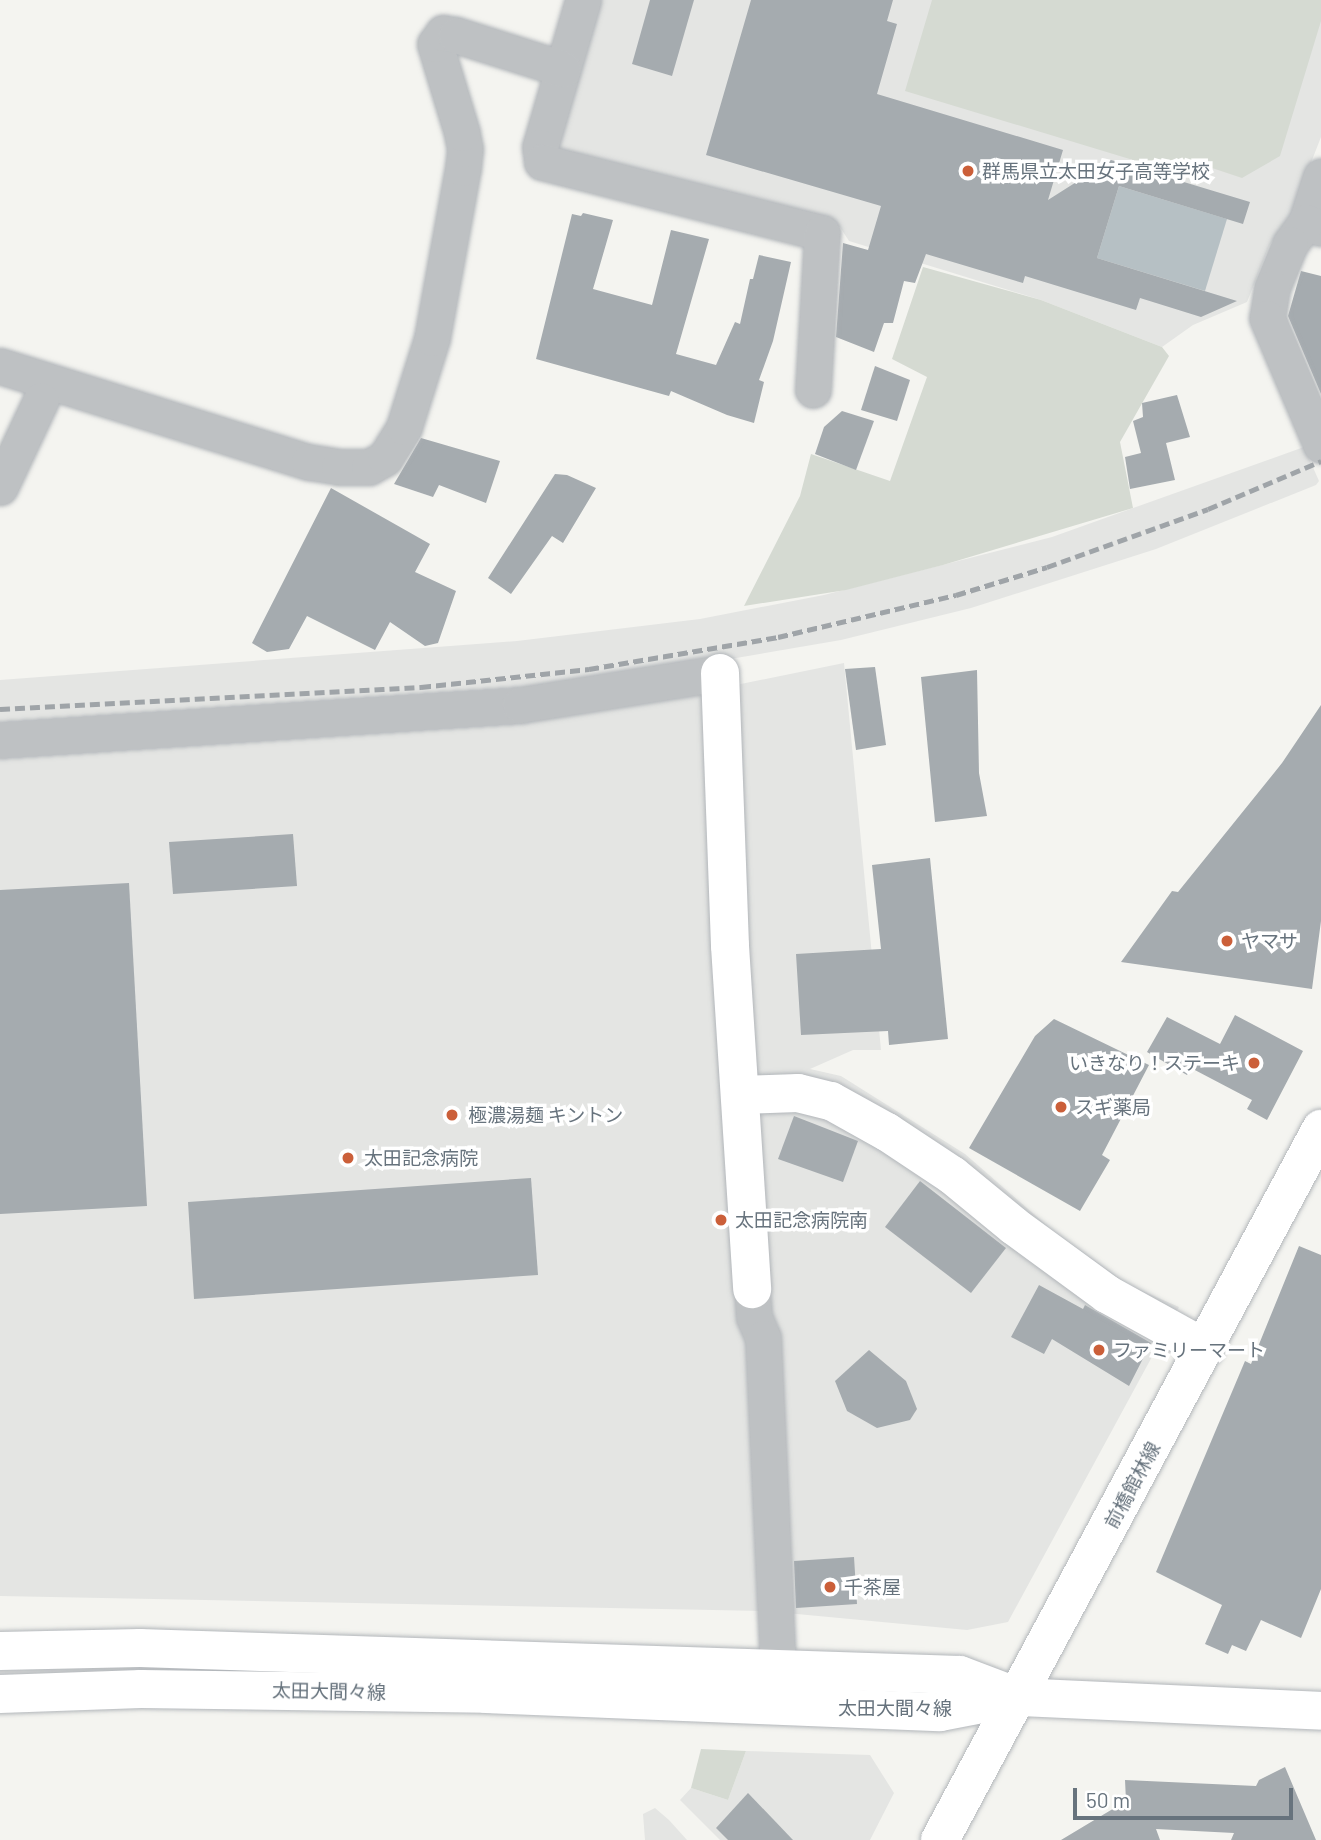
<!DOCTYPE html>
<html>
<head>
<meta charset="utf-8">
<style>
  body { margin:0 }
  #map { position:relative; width:1321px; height:1840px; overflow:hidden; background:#f4f4f0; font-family:Barlow,"Noto Sans JP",sans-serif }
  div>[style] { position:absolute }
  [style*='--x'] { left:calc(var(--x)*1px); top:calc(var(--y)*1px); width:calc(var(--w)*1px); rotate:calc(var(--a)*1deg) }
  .built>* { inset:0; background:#e4e5e3 }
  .green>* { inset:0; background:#d5dad2 }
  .water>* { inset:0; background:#b6c0c4 }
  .building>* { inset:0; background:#a5abaf }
  .roads { filter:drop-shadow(0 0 2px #b2b6ba) drop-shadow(0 0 2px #b2b6ba) }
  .street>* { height:35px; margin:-17.5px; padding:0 17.5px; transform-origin:17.5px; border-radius:17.5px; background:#bec1c3 }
  .secondary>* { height:38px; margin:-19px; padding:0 19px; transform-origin:19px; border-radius:19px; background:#fff }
  .primary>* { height:38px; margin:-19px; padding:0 19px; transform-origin:19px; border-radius:19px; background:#fff }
  .rail>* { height:5px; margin-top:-2.5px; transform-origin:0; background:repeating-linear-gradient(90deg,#9fa4a8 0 10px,transparent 0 15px) }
  .dots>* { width:19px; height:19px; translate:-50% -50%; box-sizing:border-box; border:4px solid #fff; border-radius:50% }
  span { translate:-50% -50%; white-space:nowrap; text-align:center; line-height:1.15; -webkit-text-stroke:7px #fff; paint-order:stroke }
  .poi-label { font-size:19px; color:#67737d }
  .left { translate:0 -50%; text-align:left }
  .right { translate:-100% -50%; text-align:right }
  .street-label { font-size:19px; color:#67737d }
  .scale { position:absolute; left:1073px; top:1788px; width:220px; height:32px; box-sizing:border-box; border:4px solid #67737d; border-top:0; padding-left:9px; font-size:21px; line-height:24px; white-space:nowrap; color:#67737d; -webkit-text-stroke:5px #fff; paint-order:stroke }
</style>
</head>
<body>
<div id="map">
  <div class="built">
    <i style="clip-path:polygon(592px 0,1321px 0,1321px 137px,1291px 214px,1269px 246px,1247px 302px,1193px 325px,1162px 347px,1041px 300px,849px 241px,840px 227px,703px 187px,552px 155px)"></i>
    <i style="clip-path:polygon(1304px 447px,1319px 481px,1316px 485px,1156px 549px,971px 608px,841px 640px,596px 682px,0 727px,0 680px,517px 641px,700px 619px,824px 595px,1052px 537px)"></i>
    <i style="clip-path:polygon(844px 663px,881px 1050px,853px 1050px,810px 1069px,841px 1076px,965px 1154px,1052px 1230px,1129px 1285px,1179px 1307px,1008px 1622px,967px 1630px,765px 1611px,0 1596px,0 754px,672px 698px)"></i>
    <i style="clip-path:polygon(746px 1751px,870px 1755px,894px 1793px,870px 1840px,720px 1840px,680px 1800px,691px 1788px,728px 1800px)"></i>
    <i style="clip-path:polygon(655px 1808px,669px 1820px,687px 1840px,645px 1840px,643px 1814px)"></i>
  </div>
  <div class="green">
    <i style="clip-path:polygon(932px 0,1321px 0,1321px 21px,1280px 156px,1242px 178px,1194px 162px,1189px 177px,905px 91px)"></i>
    <i style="clip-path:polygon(923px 267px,1041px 300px,1162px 347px,1169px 356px,1120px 442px,1133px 508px,943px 565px,846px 590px,744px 606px,800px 496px,811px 454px,890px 481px,927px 377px,892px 359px)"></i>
    <i style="clip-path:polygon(701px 1749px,746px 1751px,728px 1800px,691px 1788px)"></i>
  </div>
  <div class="water">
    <i style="clip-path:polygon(1119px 186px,1227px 219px,1205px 291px,1097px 258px)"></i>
  </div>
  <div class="building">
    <i style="clip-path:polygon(650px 0,694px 0,672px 76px,632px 64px)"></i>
    <i style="clip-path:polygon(751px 0,893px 0,887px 21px,897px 24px,877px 94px,1063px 150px,1048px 200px,1111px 160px,1250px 202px,1243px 224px,1119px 186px,1097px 258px,1237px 301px,1201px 317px,1140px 298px,1136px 310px,1025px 276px,1023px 283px,926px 254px,915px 283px,904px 281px,893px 323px,884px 323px,874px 352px,836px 337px,843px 243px,868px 250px,881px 206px,706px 155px)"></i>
    <i style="clip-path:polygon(583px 213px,613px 220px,593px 289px,652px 305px,671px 230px,709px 239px,676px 354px,716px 365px,735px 322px,740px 324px,750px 279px,753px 279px,759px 255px,791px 262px,773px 341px,759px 380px,764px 382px,754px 423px,727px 415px,671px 391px,669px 396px,536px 359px,572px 214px,581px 216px)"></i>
    <i style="clip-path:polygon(1301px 271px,1321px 276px,1321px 394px,1288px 316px)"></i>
    <i style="clip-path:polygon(875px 366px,910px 380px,897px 421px,861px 410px)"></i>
    <i style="clip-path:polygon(1177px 395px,1190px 437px,1166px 443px,1175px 480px,1130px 489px,1125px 457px,1141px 453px,1133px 421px,1143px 417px,1142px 403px)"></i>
    <i style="clip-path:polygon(842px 411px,874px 421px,856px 470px,815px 454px,824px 427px)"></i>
    <i style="clip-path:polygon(421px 438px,500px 461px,486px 503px,439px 485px,433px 497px,394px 484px)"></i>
    <i style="clip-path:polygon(555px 474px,567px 475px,596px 488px,563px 543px,552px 536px,511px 594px,488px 578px)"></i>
    <i style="clip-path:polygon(331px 488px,430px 544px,415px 572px,456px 591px,438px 643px,425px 646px,390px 622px,375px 650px,307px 616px,289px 649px,267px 652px,252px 643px)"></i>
    <i style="clip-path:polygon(875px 667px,886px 745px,856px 750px,845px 669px)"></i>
    <i style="clip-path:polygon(977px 670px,979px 773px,987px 816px,935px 822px,921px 677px)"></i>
    <i style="clip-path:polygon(1321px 705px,1321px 921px,1312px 989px,1121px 962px,1172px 891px,1178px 892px,1282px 763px)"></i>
    <i style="clip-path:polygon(293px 834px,297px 886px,173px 894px,169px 842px)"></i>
    <i style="clip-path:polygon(930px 858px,948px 1039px,889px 1045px,888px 1031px,801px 1035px,796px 954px,881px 949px,872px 865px)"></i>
    <i style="clip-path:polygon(129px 883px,147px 1206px,0 1214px,0 890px)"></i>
    <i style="clip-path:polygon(1235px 1015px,1303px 1051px,1267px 1120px,1247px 1109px,1252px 1100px,1191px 1068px,1187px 1075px,1147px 1052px,1167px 1017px,1220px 1044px)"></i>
    <i style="clip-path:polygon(1054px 1019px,1149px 1065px,1102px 1155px,1110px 1160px,1080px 1211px,969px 1148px,1035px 1036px)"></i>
    <i style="clip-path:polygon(794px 1116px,858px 1141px,843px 1182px,778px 1159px)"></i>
    <i style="clip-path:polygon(531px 1178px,538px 1275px,194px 1299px,188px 1202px)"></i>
    <i style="clip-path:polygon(920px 1181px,1006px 1248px,971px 1293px,885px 1227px)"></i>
    <i style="clip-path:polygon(1299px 1246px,1321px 1255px,1321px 1589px,1301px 1638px,1261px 1620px,1246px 1651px,1232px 1645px,1228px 1654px,1205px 1644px,1222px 1605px,1156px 1572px,1245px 1361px,1251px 1364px)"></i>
    <i style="clip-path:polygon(1039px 1285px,1083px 1309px,1085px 1305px,1151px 1343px,1129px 1386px,1052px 1339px,1044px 1354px,1011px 1337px)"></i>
    <i style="clip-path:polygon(869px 1350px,906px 1381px,917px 1409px,910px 1420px,877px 1428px,847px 1411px,835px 1381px)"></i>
    <i style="clip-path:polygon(854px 1557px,857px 1604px,796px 1608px,794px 1561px)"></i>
    <i style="clip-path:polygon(1285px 1767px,1316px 1840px,1231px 1840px,1234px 1833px,1156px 1829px,1160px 1840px,1061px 1840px,1126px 1801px,1125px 1780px,1256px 1786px,1259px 1780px)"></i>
    <i style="clip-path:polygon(748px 1793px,793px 1840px,728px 1840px,716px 1828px)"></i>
  </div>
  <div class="roads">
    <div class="street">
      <i style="--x:583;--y:0;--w:153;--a:106.3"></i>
      <i style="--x:540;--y:147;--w:15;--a:82"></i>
      <i style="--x:542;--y:162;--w:289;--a:14.2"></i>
      <i style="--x:822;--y:233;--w:157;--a:93.3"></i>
      <i style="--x:1306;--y:222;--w:48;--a:-71.9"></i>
      <i style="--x:1321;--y:228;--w:16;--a:-158"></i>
      <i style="--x:1306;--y:222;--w:27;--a:126"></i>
      <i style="--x:1290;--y:244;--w:48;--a:112.2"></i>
      <i style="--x:1272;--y:288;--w:30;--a:99"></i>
      <i style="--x:1267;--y:318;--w:138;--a:67"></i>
      <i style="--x:0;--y:366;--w:324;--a:17.3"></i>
      <i style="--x:309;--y:462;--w:30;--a:9"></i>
      <i style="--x:339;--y:467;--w:30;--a:0"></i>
      <i style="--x:369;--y:467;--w:18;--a:-29"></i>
      <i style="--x:385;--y:458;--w:36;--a:-58"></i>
      <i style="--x:404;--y:427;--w:93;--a:-72.5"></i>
      <i style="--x:432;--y:338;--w:173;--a:-79.7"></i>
      <i style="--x:463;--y:168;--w:19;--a:-84"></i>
      <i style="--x:465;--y:149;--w:16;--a:-101"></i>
      <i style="--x:462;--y:133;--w:93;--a:-106.9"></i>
      <i style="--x:435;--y:44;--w:14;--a:-54"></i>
      <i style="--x:443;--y:33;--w:13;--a:9"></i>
      <i style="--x:456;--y:35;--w:112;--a:17.6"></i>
      <i style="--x:0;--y:487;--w:96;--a:-64.8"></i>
      <i style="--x:0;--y:740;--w:521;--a:-3.85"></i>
      <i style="--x:520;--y:705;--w:203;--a:-9.1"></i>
      <i style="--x:752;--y:1289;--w:28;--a:86"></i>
      <i style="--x:754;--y:1317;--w:23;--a:67"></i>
      <i style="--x:763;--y:1338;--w:330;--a:87.4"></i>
    </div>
    <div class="secondary">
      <i style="--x:720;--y:673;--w:273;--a:87.9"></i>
      <i style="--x:730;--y:946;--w:344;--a:86.3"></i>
      <i style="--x:741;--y:1095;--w:57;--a:-2"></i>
      <i style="--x:798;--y:1093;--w:34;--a:14"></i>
      <i style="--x:831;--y:1101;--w:64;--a:29"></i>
      <i style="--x:887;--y:1132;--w:78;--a:33.5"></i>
      <i style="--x:952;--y:1175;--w:80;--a:39.4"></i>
      <i style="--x:1014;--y:1226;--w:115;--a:36.2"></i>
      <i style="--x:1107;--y:1294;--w:112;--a:28.9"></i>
      <i style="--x:1018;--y:1697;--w:303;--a:2.6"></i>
    </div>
    <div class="primary">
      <i style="--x:0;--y:1651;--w:140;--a:-1.2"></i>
      <i style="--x:140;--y:1648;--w:820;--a:1.89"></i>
      <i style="--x:960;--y:1675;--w:62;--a:20.8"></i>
      <i style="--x:0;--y:1694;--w:141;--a:-2"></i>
      <i style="--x:141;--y:1689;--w:345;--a:0.8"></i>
      <i style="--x:486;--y:1694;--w:454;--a:2.3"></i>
      <i style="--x:940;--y:1712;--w:79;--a:-10.9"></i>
      <i style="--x:940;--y:1840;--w:807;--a:-61.81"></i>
    </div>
  </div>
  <div class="rail">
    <i style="--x:0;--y:709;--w:422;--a:-3"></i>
    <i style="--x:421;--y:687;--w:169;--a:-6.1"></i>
    <i style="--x:589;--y:669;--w:192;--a:-9.6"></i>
    <i style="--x:778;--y:637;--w:183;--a:-13.3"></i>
    <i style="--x:956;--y:595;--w:95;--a:-17.1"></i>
    <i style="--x:1047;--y:567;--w:171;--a:-19.8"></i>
    <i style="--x:1208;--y:509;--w:123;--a:-23"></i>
  </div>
  <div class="dots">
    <i style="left:968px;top:171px;background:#cb5f39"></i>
    <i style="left:1227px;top:941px;background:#cb5f39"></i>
    <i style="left:1254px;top:1063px;background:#cb5f39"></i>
    <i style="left:1061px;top:1107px;background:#cb5f39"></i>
    <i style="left:452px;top:1115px;background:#cb5f39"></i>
    <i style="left:348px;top:1158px;background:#cb5f39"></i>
    <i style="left:721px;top:1220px;background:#cb5f39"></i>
    <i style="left:1099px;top:1350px;background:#cb5f39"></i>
    <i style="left:830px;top:1587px;background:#cb5f39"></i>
  </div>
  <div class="poi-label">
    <span class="left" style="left:982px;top:171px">群馬県立太田女子高等学校</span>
    <span class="left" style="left:1241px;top:941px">ヤマサ</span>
    <span class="right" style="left:1240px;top:1063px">いきなり！ステーキ</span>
    <span class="left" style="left:1075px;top:1107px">スギ薬局</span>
    <span class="left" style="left:468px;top:1115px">極濃湯麺 キントン</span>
    <span class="left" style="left:364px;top:1158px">太田記念病院</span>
    <span class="left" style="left:735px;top:1220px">太田記念病院南</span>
    <span class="left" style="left:1113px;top:1350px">ファミリーマート</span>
    <span class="left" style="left:844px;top:1587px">千茶屋</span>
  </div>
  <div class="street-label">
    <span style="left:1132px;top:1485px;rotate:-62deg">前橋館林線</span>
    <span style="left:329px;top:1691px;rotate:1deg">太田大間々線</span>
    <span style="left:895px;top:1708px">太田大間々線</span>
  </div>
  <div class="scale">50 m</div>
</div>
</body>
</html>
